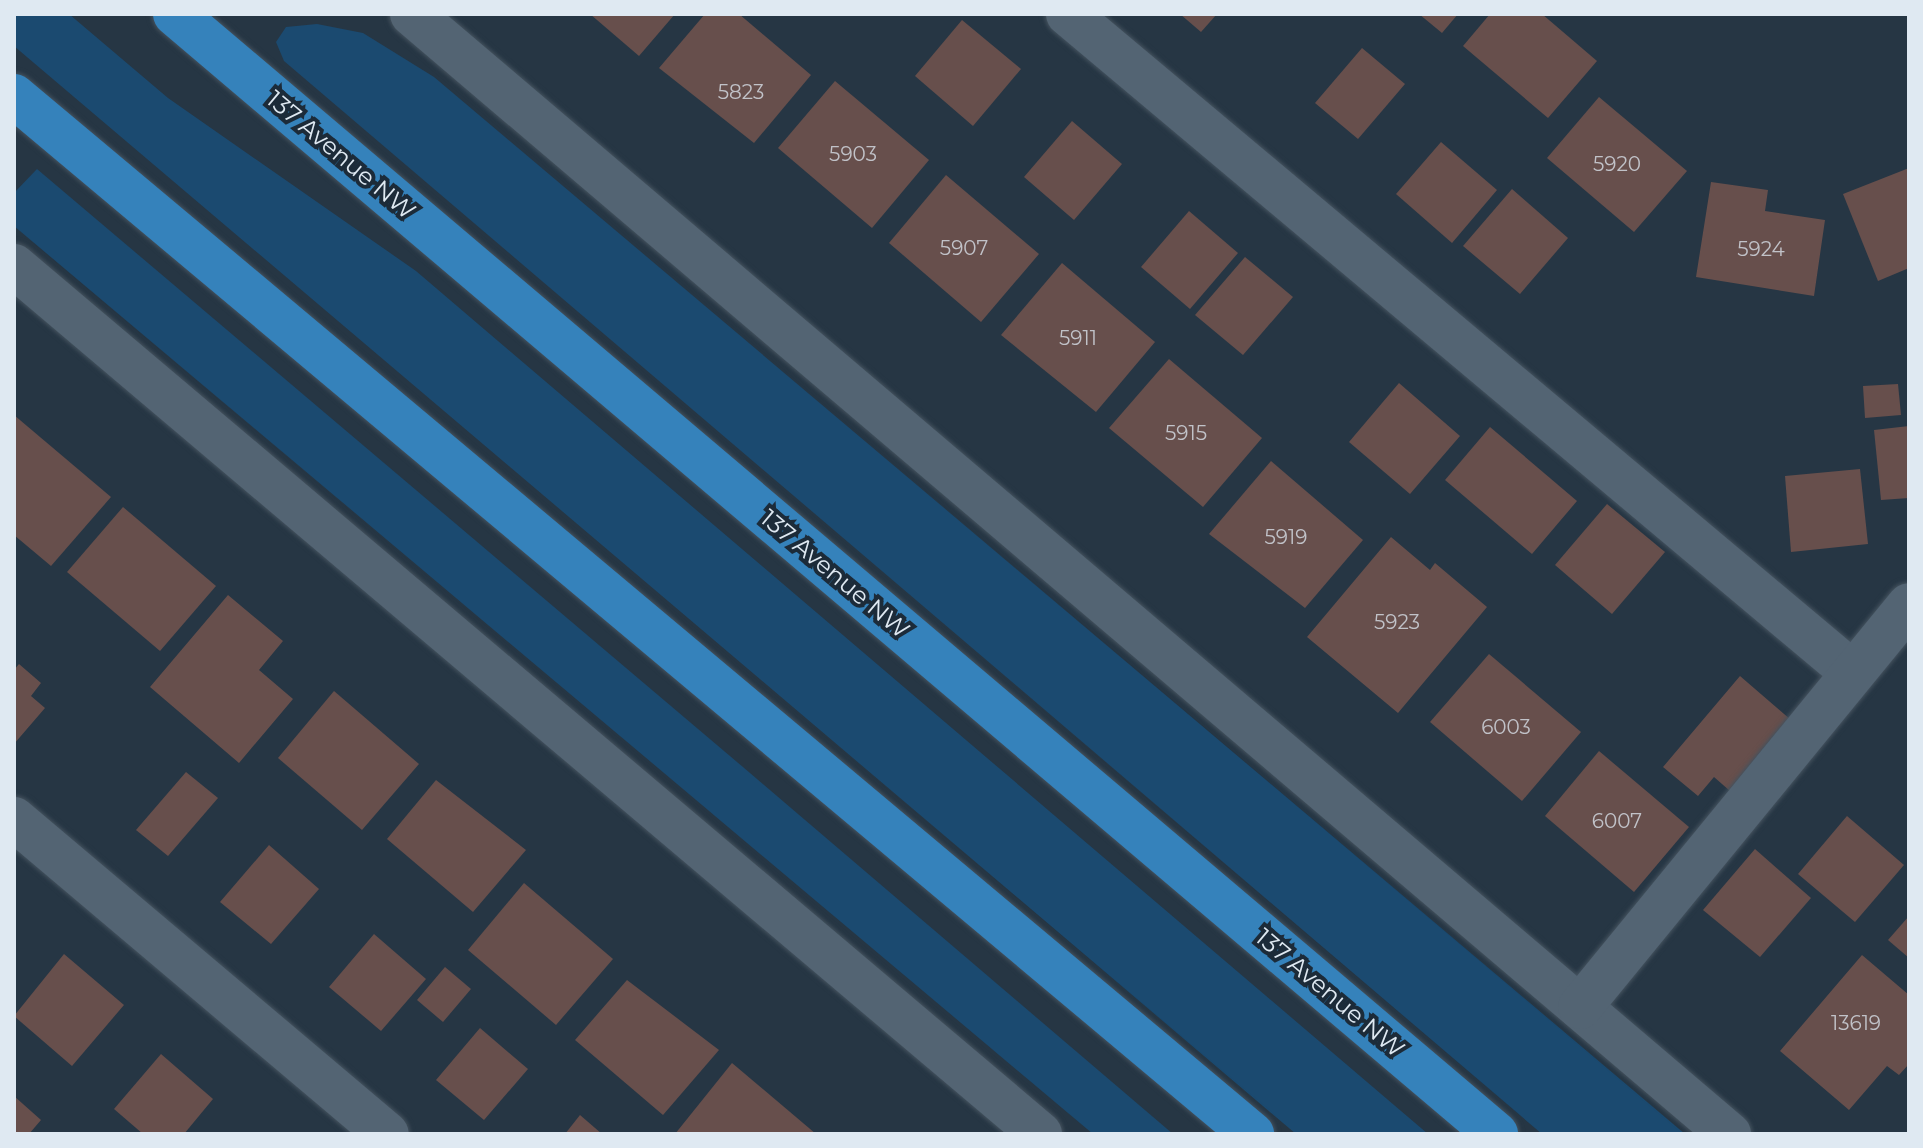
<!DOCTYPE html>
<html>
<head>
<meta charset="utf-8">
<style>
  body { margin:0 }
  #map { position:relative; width:1923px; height:1148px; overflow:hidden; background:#263644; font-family:Montserrat,sans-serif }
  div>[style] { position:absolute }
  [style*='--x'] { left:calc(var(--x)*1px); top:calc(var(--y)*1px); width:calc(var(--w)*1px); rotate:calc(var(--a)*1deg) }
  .green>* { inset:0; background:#1b4a70 }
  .building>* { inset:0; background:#674f4c }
  .roads { filter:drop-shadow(0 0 2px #44525e) drop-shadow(0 0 2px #44525e) }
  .minor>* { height:44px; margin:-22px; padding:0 22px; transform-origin:22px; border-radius:22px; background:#536473 }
  .major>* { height:44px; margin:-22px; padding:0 22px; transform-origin:22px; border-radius:22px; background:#3582bb }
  span { translate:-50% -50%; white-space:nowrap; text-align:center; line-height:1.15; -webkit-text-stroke:8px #1c2b39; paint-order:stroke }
  .number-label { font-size:20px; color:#c1c2c8 }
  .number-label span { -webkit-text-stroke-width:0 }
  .street-label { font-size:24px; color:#dfe9f2 }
  .frame { position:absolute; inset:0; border:16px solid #dfe9f2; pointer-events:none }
</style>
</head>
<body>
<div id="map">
  <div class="green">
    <i style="clip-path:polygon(14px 14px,69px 14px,168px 98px,416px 271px,1428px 1134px,1296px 1134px,14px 46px)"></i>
    <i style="clip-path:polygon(317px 24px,363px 33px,434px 77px,1685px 1134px,1542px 1134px,284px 61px,276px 42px,286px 27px)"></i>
    <i style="clip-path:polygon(37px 169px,750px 773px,1173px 1134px,1093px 1134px,14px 226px,14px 193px)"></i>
  </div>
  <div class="building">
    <i style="clip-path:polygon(590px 14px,675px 14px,639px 56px)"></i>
    <i style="clip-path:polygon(705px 14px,739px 14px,811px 75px,754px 143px,659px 68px)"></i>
    <i style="clip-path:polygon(1180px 14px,1217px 14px,1201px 32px)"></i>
    <i style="clip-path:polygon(1419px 14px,1458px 14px,1442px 33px)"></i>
    <i style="clip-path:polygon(1490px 14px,1542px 14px,1597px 61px,1548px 118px,1463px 46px)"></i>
    <i style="clip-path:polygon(962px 20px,1021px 69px,973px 126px,915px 76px)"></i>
    <i style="clip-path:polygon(1362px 48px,1405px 84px,1358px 139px,1315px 103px)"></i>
    <i style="clip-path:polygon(835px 81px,929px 160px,872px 228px,778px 148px)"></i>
    <i style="clip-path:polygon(1599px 97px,1687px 171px,1634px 232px,1547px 158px)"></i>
    <i style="clip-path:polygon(1072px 121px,1122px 164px,1074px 220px,1024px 177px)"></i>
    <i style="clip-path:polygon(1441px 142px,1497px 190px,1452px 243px,1396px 194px)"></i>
    <i style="clip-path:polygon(1909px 168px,1909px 268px,1878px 281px,1843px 194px)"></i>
    <i style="clip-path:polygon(946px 175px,1039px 254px,981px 322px,889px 243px)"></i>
    <i style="clip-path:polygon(1711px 182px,1768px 190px,1765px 211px,1825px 220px,1814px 296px,1696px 277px)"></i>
    <i style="clip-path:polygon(1512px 189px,1568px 238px,1520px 294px,1463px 246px)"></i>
    <i style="clip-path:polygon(1189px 211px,1238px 253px,1190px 309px,1141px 267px)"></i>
    <i style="clip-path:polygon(1245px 257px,1293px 297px,1243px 355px,1195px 315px)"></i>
    <i style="clip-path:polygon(1062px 263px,1155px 342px,1096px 412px,1001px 335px)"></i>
    <i style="clip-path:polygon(1169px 359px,1262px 438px,1203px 507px,1109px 428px)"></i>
    <i style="clip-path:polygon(1399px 383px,1460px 436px,1410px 494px,1349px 442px)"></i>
    <i style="clip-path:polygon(1898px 384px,1901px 415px,1865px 418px,1863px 386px)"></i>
    <i style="clip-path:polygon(14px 415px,111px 497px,51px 566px,14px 535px)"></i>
    <i style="clip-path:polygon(1909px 426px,1909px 498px,1881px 500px,1874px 430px)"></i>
    <i style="clip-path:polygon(1490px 427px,1577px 501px,1532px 554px,1445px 480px)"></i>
    <i style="clip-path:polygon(1271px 461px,1363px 540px,1305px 608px,1209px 534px)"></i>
    <i style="clip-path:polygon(1860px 469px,1868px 544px,1791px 552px,1785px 476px)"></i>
    <i style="clip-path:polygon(1607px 504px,1665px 552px,1612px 614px,1555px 565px)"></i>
    <i style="clip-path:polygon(123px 507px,216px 586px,160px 651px,67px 572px)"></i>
    <i style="clip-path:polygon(1391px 537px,1430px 570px,1435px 563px,1487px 607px,1398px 713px,1307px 637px)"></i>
    <i style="clip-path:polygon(228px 595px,283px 641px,259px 670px,293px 699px,239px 763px,150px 687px)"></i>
    <i style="clip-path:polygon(1489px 654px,1581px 732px,1522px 801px,1430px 722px)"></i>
    <i style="clip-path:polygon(19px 664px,41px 683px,31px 696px,45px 708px,14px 744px,14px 670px)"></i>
    <i style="clip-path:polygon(1740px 676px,1791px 720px,1730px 791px,1714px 777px,1698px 796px,1663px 767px)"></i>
    <i style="clip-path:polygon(334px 691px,419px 764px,362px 830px,278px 758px)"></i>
    <i style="clip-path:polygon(1599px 751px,1689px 827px,1634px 892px,1545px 816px)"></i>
    <i style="clip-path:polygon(186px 772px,218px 798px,168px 856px,136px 830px)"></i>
    <i style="clip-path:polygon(436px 780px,526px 850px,473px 912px,387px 839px)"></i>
    <i style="clip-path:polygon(1847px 816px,1904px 865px,1855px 922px,1798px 874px)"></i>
    <i style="clip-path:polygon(269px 845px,319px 889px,271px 944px,220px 902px)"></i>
    <i style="clip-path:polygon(1755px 849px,1811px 898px,1760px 957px,1703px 910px)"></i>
    <i style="clip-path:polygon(524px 883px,613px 959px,556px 1025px,468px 950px)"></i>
    <i style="clip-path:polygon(1909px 916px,1909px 958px,1888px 940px)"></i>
    <i style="clip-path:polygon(374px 934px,426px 979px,381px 1031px,329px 987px)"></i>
    <i style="clip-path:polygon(64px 954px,124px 1005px,72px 1066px,14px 1016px)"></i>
    <i style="clip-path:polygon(1862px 955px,1909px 995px,1909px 1064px,1899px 1075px,1887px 1066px,1849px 1110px,1780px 1051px)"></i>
    <i style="clip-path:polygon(445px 967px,471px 989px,443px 1022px,417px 1000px)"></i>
    <i style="clip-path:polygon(627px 980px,719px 1050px,663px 1115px,575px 1040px)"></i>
    <i style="clip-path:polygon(480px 1028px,528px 1069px,484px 1120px,436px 1080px)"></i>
    <i style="clip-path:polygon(161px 1054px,213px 1099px,184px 1134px,143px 1134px,114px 1109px)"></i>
    <i style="clip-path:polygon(732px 1063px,816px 1134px,675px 1134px)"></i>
    <i style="clip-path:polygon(14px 1096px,41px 1120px,29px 1134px,14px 1134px)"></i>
    <i style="clip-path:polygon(580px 1115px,602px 1134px,565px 1134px)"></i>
  </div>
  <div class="roads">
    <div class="minor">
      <i style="--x:412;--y:14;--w:1729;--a:40.38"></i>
      <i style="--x:1068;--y:14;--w:1024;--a:40.01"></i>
      <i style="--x:14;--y:266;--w:1344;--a:40.23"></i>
      <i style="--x:14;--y:819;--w:488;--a:40.2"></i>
      <i style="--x:1580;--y:1007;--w:519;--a:-50.7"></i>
    </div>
    <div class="major">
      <i style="--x:175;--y:14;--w:1732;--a:40.29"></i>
      <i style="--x:14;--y:96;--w:1616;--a:39.98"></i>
    </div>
  </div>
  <div class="number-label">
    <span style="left:741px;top:92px">5823</span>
    <span style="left:853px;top:154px">5903</span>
    <span style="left:1617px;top:164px">5920</span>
    <span style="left:964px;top:248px">5907</span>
    <span style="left:1761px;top:249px">5924</span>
    <span style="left:1078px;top:338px">5911</span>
    <span style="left:1186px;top:433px">5915</span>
    <span style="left:1286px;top:537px">5919</span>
    <span style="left:1397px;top:622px">5923</span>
    <span style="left:1506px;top:727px">6003</span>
    <span style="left:1617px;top:821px">6007</span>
    <span style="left:1856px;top:1023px">13619</span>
  </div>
  <div class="street-label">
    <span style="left:341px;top:155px;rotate:40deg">137 Avenue NW</span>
    <span style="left:835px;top:574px;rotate:40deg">137 Avenue NW</span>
    <span style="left:1330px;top:993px;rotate:40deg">137 Avenue NW</span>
  </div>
  <div class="frame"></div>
</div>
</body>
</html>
